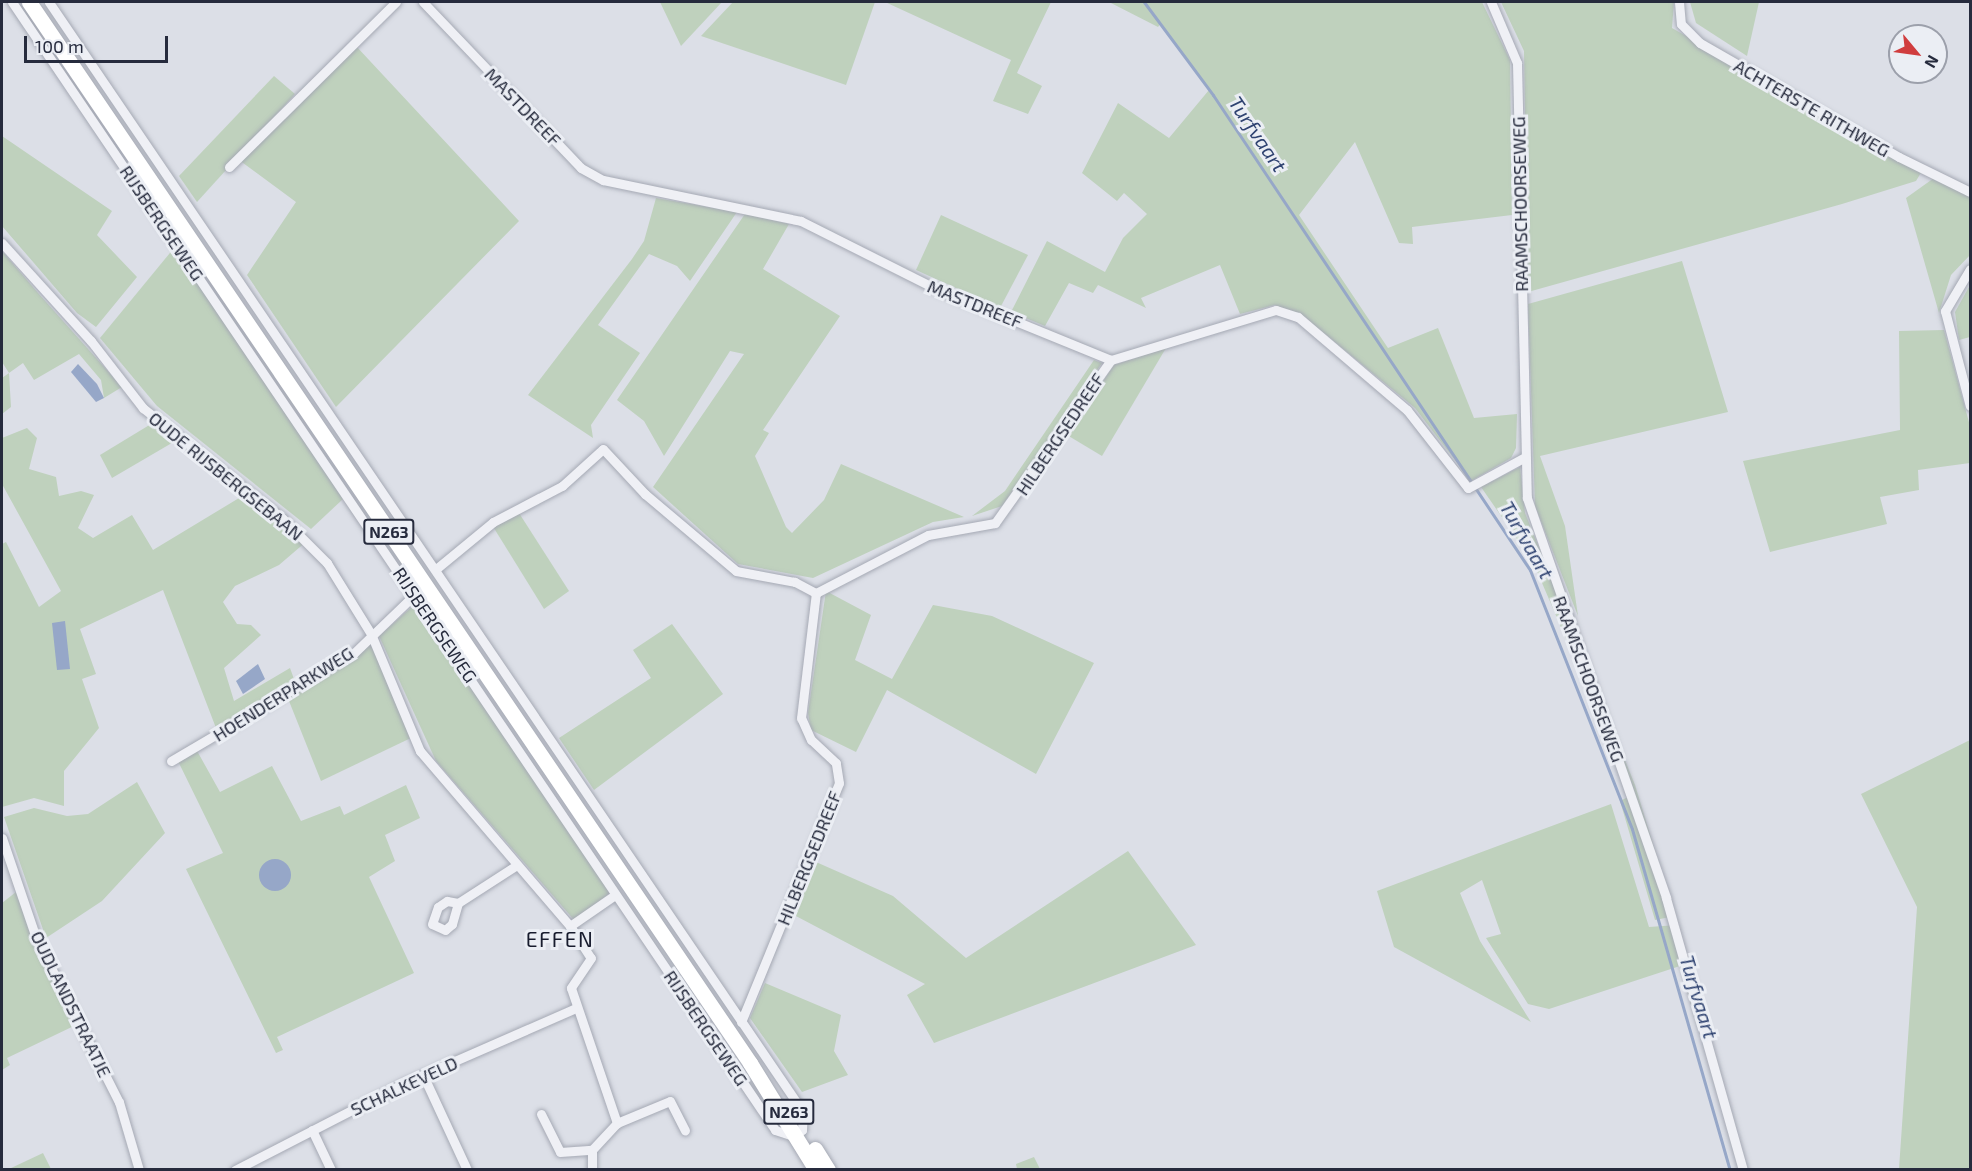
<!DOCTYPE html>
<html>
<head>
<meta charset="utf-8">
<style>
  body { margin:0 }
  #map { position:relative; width:1972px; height:1171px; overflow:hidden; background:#dcdfe7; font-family:"Exo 2",sans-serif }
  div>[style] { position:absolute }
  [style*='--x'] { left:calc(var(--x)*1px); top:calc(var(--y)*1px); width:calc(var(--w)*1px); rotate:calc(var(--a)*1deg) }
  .green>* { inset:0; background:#bfd1bd }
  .water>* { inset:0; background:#96a7c8 }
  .round { border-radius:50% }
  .stream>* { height:3px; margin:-1.5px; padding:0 1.5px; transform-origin:1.5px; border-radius:1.5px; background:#96a7c8 }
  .roads { filter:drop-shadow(0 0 2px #a5a9b4) drop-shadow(0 0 2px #a5a9b4) }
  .street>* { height:9px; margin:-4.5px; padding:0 4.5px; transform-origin:4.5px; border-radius:4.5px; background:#eff0f5 }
  .primary>* { height:15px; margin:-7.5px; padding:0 7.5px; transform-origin:7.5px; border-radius:7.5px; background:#fff }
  span { translate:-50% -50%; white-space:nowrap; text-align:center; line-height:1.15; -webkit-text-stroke:6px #ebeef4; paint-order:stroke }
  .shield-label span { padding:2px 4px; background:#ebeef4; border:2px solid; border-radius:4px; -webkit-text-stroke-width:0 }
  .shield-label { font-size:16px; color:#262b3d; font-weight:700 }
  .street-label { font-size:18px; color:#262b3d }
  .water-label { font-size:20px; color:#2f4371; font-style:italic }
  .quarter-label { font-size:21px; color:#181c2e; letter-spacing:1.5px }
  .frame { position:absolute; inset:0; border:3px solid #262b3d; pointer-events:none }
  .north { position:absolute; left:1888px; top:24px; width:60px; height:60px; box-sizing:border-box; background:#ebeef4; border:2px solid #9ca0ab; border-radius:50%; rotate:119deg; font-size:16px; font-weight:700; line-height:24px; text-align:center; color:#262b3d }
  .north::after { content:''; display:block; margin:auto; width:21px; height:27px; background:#d03d3e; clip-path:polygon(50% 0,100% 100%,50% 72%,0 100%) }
  .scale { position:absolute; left:24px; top:36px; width:144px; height:27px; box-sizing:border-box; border:3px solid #262b3d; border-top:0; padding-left:8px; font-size:18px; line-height:21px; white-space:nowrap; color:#262b3d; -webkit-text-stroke:4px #ebeef4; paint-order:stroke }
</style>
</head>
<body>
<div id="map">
  <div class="green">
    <i style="clip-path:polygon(660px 2px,722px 2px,681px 46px)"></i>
    <i style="clip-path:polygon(733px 2px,875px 2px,846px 85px,701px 36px)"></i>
    <i style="clip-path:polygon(885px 2px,1051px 2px,1017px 73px,1042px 86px,1028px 114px,993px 101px,1011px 60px)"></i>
    <i style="clip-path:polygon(1109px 2px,1482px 2px,1510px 60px,1512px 215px,1412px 227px,1413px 244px,1399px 243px,1355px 142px,1299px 215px,1388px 348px,1438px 328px,1474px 418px,1517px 414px,1516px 448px,1511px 458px,1471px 481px,1415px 408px,1303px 316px,1275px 305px,1240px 314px,1220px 265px,1141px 298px,1146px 308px,1098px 285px,1093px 293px,1069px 283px,1045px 326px,1011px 312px,1047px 241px,1105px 272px,1123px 238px,1147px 214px,1124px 193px,1117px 201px,1082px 173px,1118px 103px,1169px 138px,1209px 90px,1161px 23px,1158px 27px)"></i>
    <i style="clip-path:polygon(1501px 2px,1674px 2px,1672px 28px,1922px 171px,1916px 181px,1842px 204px,1528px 292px,1524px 51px)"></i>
    <i style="clip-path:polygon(1690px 2px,1759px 2px,1747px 56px,1696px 23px)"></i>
    <i style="clip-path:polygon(356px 46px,519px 221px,336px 407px,247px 275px,296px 202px,239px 160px)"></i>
    <i style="clip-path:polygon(274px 76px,295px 94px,197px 202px,179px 176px)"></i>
    <i style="clip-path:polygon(2px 136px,112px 211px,97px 235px,137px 277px,96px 327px,77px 313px,2px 226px)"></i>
    <i style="clip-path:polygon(1934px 178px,1970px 195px,1970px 255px,1951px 275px,1939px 313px,1906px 198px)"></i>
    <i style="clip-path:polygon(656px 198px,737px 212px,690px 281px,677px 266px,649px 254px,598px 325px,640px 353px,591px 425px,593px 438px,528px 395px,632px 259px,644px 241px)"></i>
    <i style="clip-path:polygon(745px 214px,789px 224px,763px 269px,840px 316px,763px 430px,769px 433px,755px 456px,786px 527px,792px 533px,824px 500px,841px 464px,964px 517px,933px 522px,813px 578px,738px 564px,653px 487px,744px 354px,730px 351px,664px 456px,644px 421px,617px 400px)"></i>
    <i style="clip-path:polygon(941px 215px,1028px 255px,1000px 308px,916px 270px)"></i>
    <i style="clip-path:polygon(174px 248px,343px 499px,311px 529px,157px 406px,100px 338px)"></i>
    <i style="clip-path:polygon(2px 251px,39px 294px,122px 387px,104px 398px,101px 380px,79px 354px,34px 380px,23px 363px,9px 373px,11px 407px,2px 414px,2px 378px,9px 373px,2px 362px)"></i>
    <i style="clip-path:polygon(1682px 261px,1728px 412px,1540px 456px,1565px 526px,1578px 616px,1535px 506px,1528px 304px)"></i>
    <i style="clip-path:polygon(1970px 285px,1970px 337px,1959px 340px,1955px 312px)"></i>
    <i style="clip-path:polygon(1944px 330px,1970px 426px,1970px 463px,1918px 470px,1919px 490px,1880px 497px,1887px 524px,1770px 552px,1743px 461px,1900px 430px,1899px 331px)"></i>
    <i style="clip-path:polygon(1166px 348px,1102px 456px,1067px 435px,1114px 365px)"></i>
    <i style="clip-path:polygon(1094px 360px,1102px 363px,1002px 506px,972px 516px,1005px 491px)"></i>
    <i style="clip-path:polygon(156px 421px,177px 440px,112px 478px,100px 455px)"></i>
    <i style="clip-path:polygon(27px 428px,37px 438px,29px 469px,56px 477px,59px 496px,81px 491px,94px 495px,78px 528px,93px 538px,132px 515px,153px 550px,249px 492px,307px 541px,279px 565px,235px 586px,223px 602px,237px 624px,251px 625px,261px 635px,224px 668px,234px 701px,290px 668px,294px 679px,216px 728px,163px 590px,80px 629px,96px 674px,82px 679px,99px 728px,64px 771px,64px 806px,34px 798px,2px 807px,2px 544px,6px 542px,39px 607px,61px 591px,2px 484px,2px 438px)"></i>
    <i style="clip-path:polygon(1520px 467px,1525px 513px,1635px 785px,1675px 916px,1655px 920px,1620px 801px,1628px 797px,1625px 787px,1579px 669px,1533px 562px,1481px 487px)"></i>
    <i style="clip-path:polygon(519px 513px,569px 591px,544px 609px,492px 525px)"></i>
    <i style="clip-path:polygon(826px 591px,871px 615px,855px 660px,892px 679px,933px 605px,992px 616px,1094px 663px,1036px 774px,887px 690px,856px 752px,811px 730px,808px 713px)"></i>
    <i style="clip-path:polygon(415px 604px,610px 893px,574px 920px,436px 761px,379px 636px)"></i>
    <i style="clip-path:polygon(672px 624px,723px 694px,594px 790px,559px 738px,651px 678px,633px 650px)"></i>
    <i style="clip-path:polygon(371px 642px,413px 737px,321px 781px,287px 696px)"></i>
    <i style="clip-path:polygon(1970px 740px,1970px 1169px,1899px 1169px,1917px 907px,1861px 794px)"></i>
    <i style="clip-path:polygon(196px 749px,220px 792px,272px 766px,301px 821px,340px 806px,344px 815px,406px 785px,420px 818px,385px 835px,395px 861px,369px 877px,414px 973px,277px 1037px,283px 1050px,276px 1053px,186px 869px,223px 853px,177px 759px)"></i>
    <i style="clip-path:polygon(137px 782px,165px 833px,102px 901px,46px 938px,4px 817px,34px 808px,67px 816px,88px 814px)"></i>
    <i style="clip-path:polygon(1611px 804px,1649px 927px,1677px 925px,1707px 1026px,1698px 1029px,1680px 966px,1549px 1009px,1528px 1004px,1486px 938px,1501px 934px,1482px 880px,1460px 893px,1480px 941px,1531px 1022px,1394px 947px,1377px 891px)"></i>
    <i style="clip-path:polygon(1128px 851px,1196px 945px,934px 1043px,907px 995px,925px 984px,794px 915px,816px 862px,893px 896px,966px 958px)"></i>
    <i style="clip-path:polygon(16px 892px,76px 1025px,7px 1058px,10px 1065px,2px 1070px,2px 903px)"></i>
    <i style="clip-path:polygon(765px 983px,841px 1015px,834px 1051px,848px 1075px,802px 1092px,750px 1018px)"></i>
    <i style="clip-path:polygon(43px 1153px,51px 1169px,9px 1169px)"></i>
    <i style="clip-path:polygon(1034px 1157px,1040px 1169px,1017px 1169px,1016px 1164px)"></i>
  </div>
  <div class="water">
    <i style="clip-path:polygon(78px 364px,97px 384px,104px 398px,96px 402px,71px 372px)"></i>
    <i style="clip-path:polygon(65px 621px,70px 669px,57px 670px,52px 623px)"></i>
    <i style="clip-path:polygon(258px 664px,265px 679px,243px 694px,236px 681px)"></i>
    <i class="round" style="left:259px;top:859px;width:32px;height:32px"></i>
  </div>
  <div class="stream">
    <i style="--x:1144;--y:2;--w:116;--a:53.4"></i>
    <i style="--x:1213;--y:95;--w:571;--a:56.28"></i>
    <i style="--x:1530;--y:570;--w:278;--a:68.5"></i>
    <i style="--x:1632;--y:829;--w:355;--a:74"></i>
  </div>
  <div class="roads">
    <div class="street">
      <i style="--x:12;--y:2;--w:1362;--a:55.92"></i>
      <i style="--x:775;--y:1130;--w:20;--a:18"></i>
      <i style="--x:794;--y:1136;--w:10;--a:-37"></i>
      <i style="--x:802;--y:1130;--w:18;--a:-87"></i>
      <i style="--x:803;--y:1112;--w:1342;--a:-124.19"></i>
      <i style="--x:423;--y:2;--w:229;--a:46.4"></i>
      <i style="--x:581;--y:168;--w:25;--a:29"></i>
      <i style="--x:603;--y:180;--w:202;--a:11.7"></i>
      <i style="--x:801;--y:221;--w:147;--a:26.7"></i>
      <i style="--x:932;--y:287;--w:193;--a:22.2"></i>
      <i style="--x:1111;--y:360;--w:172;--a:-16.9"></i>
      <i style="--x:1276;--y:310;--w:23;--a:18"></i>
      <i style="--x:1298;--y:317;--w:143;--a:40.5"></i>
      <i style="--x:1407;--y:410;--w:99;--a:52"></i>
      <i style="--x:1468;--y:488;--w:65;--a:-28.5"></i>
      <i style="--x:1491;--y:2;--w:66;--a:66.9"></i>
      <i style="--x:1517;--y:63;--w:435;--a:88.7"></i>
      <i style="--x:1527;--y:498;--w:423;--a:70.8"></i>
      <i style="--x:1666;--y:898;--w:283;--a:74.2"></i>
      <i style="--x:1679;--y:2;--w:22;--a:85"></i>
      <i style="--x:1681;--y:24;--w:27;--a:45"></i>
      <i style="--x:1700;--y:43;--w:229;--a:29.8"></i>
      <i style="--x:1899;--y:157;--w:79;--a:26.2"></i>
      <i style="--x:229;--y:167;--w:235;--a:-44.7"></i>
      <i style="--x:2;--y:243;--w:132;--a:47.8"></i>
      <i style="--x:91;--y:341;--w:85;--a:52.2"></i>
      <i style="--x:143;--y:408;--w:177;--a:38.4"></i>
      <i style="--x:282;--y:518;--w:64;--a:45"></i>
      <i style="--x:327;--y:563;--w:84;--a:58.2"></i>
      <i style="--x:371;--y:634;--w:127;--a:67.3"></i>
      <i style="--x:420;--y:751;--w:230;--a:49.4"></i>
      <i style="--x:570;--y:926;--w:38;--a:57"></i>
      <i style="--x:591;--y:958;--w:36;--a:124"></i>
      <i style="--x:571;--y:988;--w:143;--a:71.2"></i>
      <i style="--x:617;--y:1123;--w:37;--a:133"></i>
      <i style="--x:592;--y:1150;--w:20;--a:90"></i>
      <i style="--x:1970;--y:269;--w:49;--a:120.8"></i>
      <i style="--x:1945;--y:311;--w:98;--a:75.3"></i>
      <i style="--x:436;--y:569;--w:74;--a:-39.5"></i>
      <i style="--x:493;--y:522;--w:78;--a:-27.6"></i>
      <i style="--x:562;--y:486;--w:55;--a:-42.1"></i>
      <i style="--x:603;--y:449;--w:62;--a:47"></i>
      <i style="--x:645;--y:494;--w:119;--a:40.2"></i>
      <i style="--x:736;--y:571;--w:60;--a:10.6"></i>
      <i style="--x:795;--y:582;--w:24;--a:28"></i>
      <i style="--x:171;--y:761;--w:212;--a:-30.5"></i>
      <i style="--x:354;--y:653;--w:85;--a:-44"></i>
      <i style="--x:2;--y:838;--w:106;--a:71.2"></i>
      <i style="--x:36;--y:938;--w:184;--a:63.2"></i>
      <i style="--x:119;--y:1102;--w:71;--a:73.6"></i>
      <i style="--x:458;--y:903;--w:22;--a:106"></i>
      <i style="--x:452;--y:924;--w:9;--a:139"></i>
      <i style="--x:445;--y:930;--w:14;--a:-155"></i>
      <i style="--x:432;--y:924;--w:18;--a:-71"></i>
      <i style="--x:438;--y:907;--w:11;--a:-34"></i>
      <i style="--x:447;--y:901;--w:11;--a:10"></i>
      <i style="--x:458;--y:903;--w:70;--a:-32.8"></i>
      <i style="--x:570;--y:926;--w:55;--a:-34.6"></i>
      <i style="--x:741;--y:1022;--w:258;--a:-67.7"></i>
      <i style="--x:839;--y:783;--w:20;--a:-99"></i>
      <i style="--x:836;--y:763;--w:34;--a:-137"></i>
      <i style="--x:811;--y:740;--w:24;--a:-114"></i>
      <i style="--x:801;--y:718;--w:126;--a:-83.2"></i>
      <i style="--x:816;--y:593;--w:126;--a:-27.4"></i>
      <i style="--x:928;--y:535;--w:68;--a:-10.2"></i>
      <i style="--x:995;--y:523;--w:200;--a:-54.6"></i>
      <i style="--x:423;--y:1075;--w:105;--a:65.1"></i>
      <i style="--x:541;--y:1114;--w:42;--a:63.4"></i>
      <i style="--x:560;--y:1152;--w:32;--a:-4"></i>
      <i style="--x:617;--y:1123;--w:57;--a:-22.5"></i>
      <i style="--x:670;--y:1101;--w:33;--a:63"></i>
      <i style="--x:312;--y:1130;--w:44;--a:64.6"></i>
      <i style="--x:235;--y:1170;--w:188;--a:-27.2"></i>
      <i style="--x:402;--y:1084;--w:190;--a:-23.6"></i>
    </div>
    <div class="primary">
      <i style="--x:29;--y:2;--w:1283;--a:55.8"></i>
      <i style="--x:750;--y:1063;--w:126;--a:58.3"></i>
      <i style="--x:815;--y:1149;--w:25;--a:58"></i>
    </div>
  </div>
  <div class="shield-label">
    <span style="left:389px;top:532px">N263</span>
    <span style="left:789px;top:1112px">N263</span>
  </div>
  <div class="street-label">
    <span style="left:523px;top:107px;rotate:46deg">MASTDREEF</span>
    <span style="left:1812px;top:108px;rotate:30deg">ACHTERSTE RITHWEG</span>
    <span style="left:1520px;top:204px;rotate:-91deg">RAAMSCHOORSEWEG</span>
    <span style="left:162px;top:223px;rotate:56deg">RIJSBERGSEWEG</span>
    <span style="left:975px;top:304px;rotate:22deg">MASTDREEF</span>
    <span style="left:1060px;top:434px;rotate:-56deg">HILBERGSEDREEF</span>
    <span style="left:226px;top:476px;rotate:39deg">OUDE RIJSBERGSEBAAN</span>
    <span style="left:435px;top:625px;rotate:56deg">RIJSBERGSEWEG</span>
    <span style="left:1589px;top:679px;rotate:70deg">RAAMSCHOORSEWEG</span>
    <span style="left:283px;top:694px;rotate:-32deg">HOENDERPARKWEG</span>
    <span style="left:809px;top:858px;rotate:-68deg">HILBERGSEDREEF</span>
    <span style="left:71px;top:1004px;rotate:64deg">OUDLANDSTRAATJE</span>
    <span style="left:706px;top:1028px;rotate:56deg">RIJSBERGSEWEG</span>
    <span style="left:404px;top:1086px;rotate:-25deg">SCHALKEVELD</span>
  </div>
  <div class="water-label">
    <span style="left:1258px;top:134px;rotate:56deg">Turfvaart</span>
    <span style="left:1527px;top:540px;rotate:60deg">Turfvaart</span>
    <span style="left:1699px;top:997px;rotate:73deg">Turfvaart</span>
  </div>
  <div class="quarter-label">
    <span style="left:560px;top:939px">EFFEN</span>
  </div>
  <div class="frame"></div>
  <div class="north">N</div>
  <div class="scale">100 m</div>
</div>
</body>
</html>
